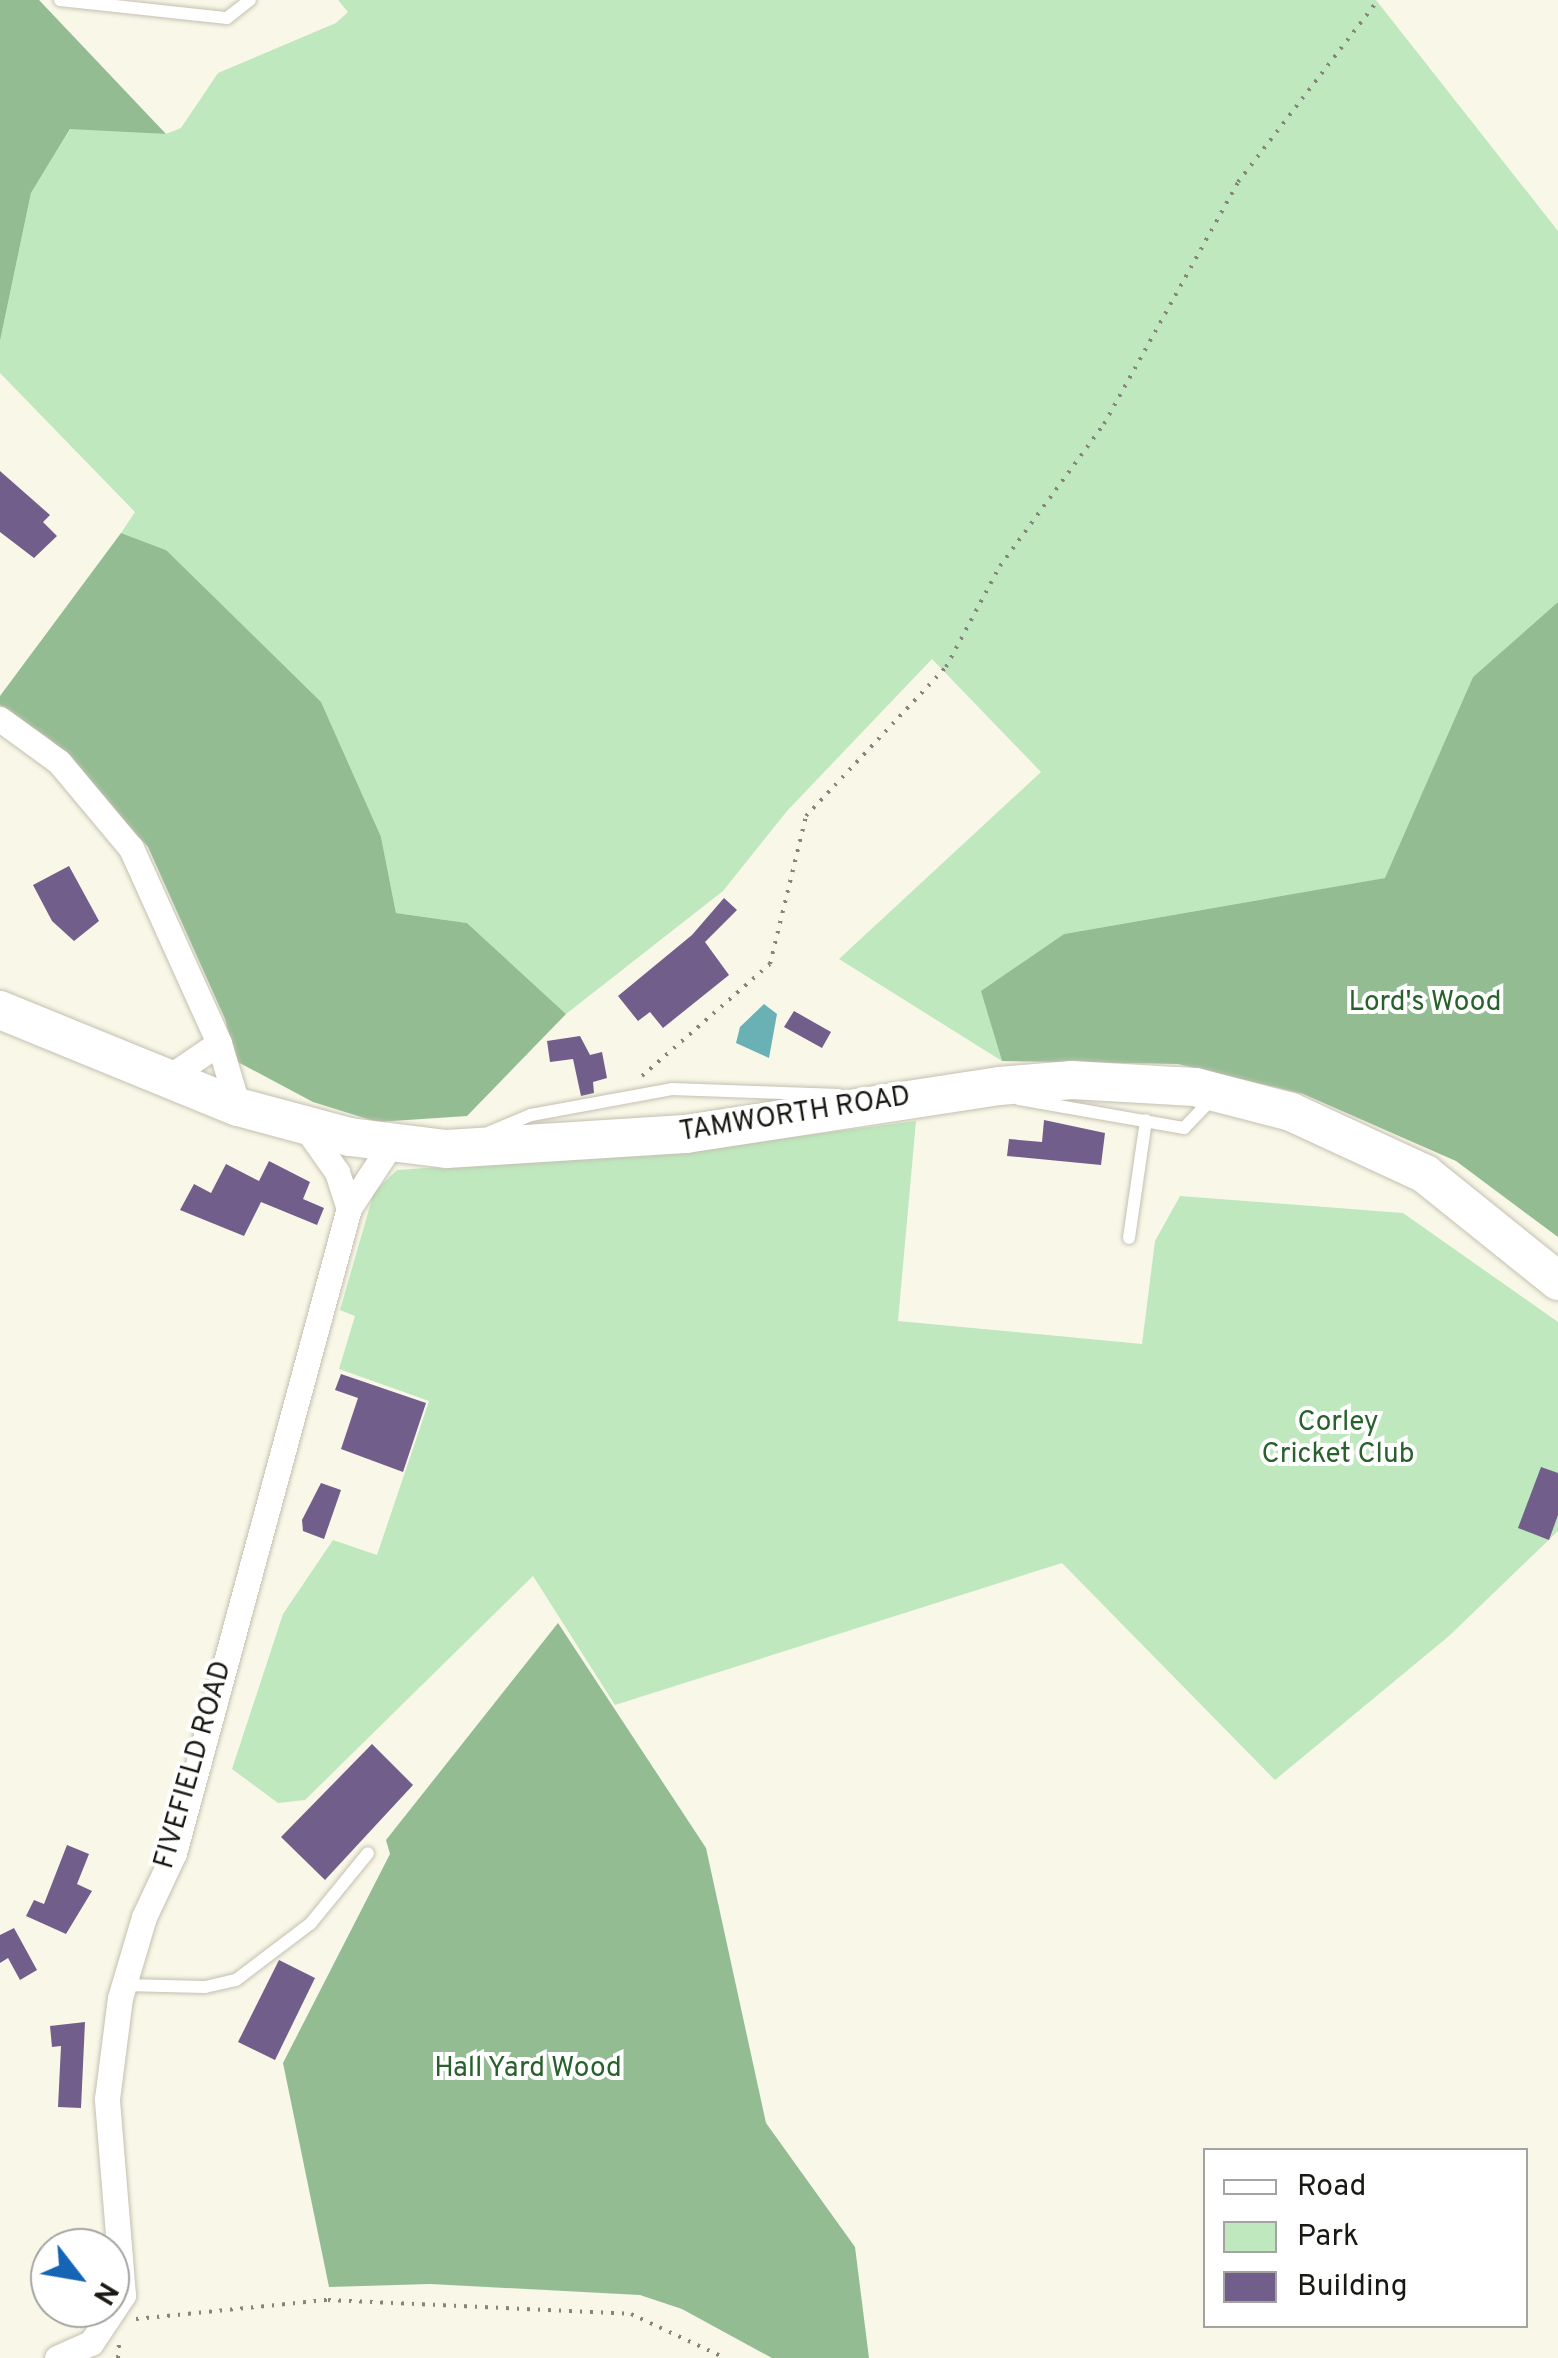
<!DOCTYPE html>
<html>
<head>
<meta charset="utf-8">
<style>
  body { margin:0 }
  #map { position:relative; width:1558px; height:2358px; overflow:hidden; background:#f9f7e7; font-family:Overpass,sans-serif }
  div>[style] { position:absolute }
  [style*='--x'] { left:calc(var(--x)*1px); top:calc(var(--y)*1px); width:calc(var(--w)*1px); rotate:calc(var(--a)*1deg) }
  .green>* { inset:0; background:#bfe8be }
  .forest>* { inset:0; background:#93bc93 }
  .water>* { inset:0; background:#69b1b4 }
  .building>* { inset:0; background:#715e8b }
  .path>* { height:4px; margin-top:-2px; transform-origin:0; background:repeating-linear-gradient(90deg,#87857a 0 2.5px,transparent 0 10.5px) }
  .roads { filter:drop-shadow(0 0 2px #c3c0b1) drop-shadow(0 0 2px #c3c0b1) }
  .service>* { height:12px; margin:-6px; padding:0 6px; transform-origin:6px; border-radius:6px; background:#fff }
  .minor>* { height:25px; margin:-12.5px; padding:0 12.5px; transform-origin:12.5px; border-radius:12.5px; background:#fff }
  .secondary>* { height:38px; margin:-19px; padding:0 19px; transform-origin:19px; border-radius:19px; background:#fff }
  span { translate:-50% -50%; white-space:nowrap; text-align:center; line-height:1.15; -webkit-text-stroke:8px #fff; paint-order:stroke }
  .park-label { font-size:28px; color:#28612c }
  .street-label { font-size:28px; color:#191812 }
  .legend { position:absolute; left:1203px; top:2148px; width:325px; height:180px; box-sizing:border-box; background:#fff; border:2px solid #a3a3a0; margin:0; padding:12px 18px; list-style:none; font-size:30px; color:#191812 }
  .legend li { display:flex; align-items:center; gap:20px; height:50px }
  .legend b { width:50px; border:2px solid #a3a3a0 }
  .north { position:absolute; left:30px; top:2228px; width:100px; height:100px; box-sizing:border-box; background:#fff; border:2px solid #a3a3a0; border-radius:50%; rotate:121deg; font-size:28px; font-weight:700; line-height:40px; text-align:center; color:#191812 }
  .north::after { content:''; display:block; margin:auto; width:35px; height:45px; background:#1565b4; clip-path:polygon(50% 0,100% 100%,50% 72%,0 100%) }
</style>
</head>
<body>
<div id="map">
  <div class="green">
    <i style="clip-path:polygon(338px 0,1376px 0,1558px 231px,1558px 602px,1473px 677px,1386px 878px,1064px 934px,982px 991px,1002px 1061px,839px 959px,1041px 772px,932px 659px,787px 811px,723px 891px,566px 1014px,467px 923px,396px 913px,381px 837px,166px 550px,121px 533px,135px 512px,0 373px,0 341px,31px 193px,71px 128px,166px 134px,181px 128px,218px 73px,336px 23px,348px 12px)"></i>
    <i style="clip-path:polygon(916px 1121px,898px 1321px,1142px 1344px,1155px 1241px,1180px 1196px,1403px 1213px,1558px 1322px,1558px 1531px,1449px 1636px,1275px 1780px,1062px 1563px,615px 1705px,533px 1576px,305px 1800px,278px 1803px,232px 1769px,283px 1614px,333px 1540px,377px 1555px,429px 1401px,339px 1369px,355px 1316px,340px 1310px,374px 1192px,397px 1170px,693px 1150px)"></i>
  </div>
  <div class="forest">
    <i style="clip-path:polygon(0 0,39px 0,166px 134px,70px 129px,31px 193px,0 341px)"></i>
    <i style="clip-path:polygon(121px 533px,166px 550px,321px 702px,381px 837px,396px 913px,467px 923px,566px 1014px,467px 1116px,377px 1122px,313px 1102px,236px 1061px,225px 1019px,148px 847px,51px 740px,0 705px,0 696px)"></i>
    <i style="clip-path:polygon(1558px 602px,1558px 1237px,1456px 1161px,1303px 1094px,1178px 1064px,1002px 1061px,981px 991px,1064px 934px,1385px 878px,1473px 677px)"></i>
    <i style="clip-path:polygon(558px 1623px,706px 1848px,766px 2123px,855px 2247px,869px 2358px,772px 2358px,682px 2309px,640px 2295px,430px 2284px,329px 2287px,283px 2063px,390px 1854px,386px 1840px)"></i>
  </div>
  <div class="water">
    <i style="clip-path:polygon(764px 1004px,777px 1014px,769px 1058px,736px 1043px,740px 1027px)"></i>
  </div>
  <div class="building">
    <i style="clip-path:polygon(0 471px,50px 515px,43px 522px,57px 536px,34px 558px,0 532px)"></i>
    <i style="clip-path:polygon(69px 866px,99px 921px,74px 941px,52px 921px,33px 885px)"></i>
    <i style="clip-path:polygon(724px 898px,737px 910px,705px 942px,729px 975px,663px 1028px,650px 1012px,638px 1021px,618px 996px,692px 935px)"></i>
    <i style="clip-path:polygon(794px 1011px,831px 1032px,822px 1048px,784px 1027px)"></i>
    <i style="clip-path:polygon(580px 1036px,590px 1055px,602px 1052px,607px 1078px,593px 1082px,594px 1093px,581px 1096px,573px 1059px,550px 1062px,547px 1041px)"></i>
    <i style="clip-path:polygon(1044px 1120px,1105px 1133px,1101px 1165px,1007px 1156px,1009px 1139px,1042px 1142px)"></i>
    <i style="clip-path:polygon(269px 1161px,310px 1182px,303px 1199px,324px 1208px,317px 1225px,261px 1202px,244px 1236px,180px 1210px,194px 1184px,211px 1193px,226px 1164px,259px 1181px)"></i>
    <i style="clip-path:polygon(341px 1374px,426px 1403px,403px 1472px,341px 1449px,358px 1398px,335px 1390px)"></i>
    <i style="clip-path:polygon(1541px 1467px,1558px 1473px,1558px 1515px,1549px 1540px,1518px 1528px)"></i>
    <i style="clip-path:polygon(321px 1483px,341px 1490px,324px 1539px,303px 1531px,302px 1520px)"></i>
    <i style="clip-path:polygon(372px 1744px,413px 1785px,325px 1880px,281px 1837px)"></i>
    <i style="clip-path:polygon(67px 1845px,89px 1854px,77px 1884px,92px 1891px,66px 1934px,26px 1916px,34px 1900px,44px 1904px)"></i>
    <i style="clip-path:polygon(14px 1928px,37px 1970px,20px 1980px,8px 1958px,0 1963px,0 1935px)"></i>
    <i style="clip-path:polygon(279px 1960px,315px 1978px,275px 2060px,238px 2042px)"></i>
    <i style="clip-path:polygon(85px 2022px,81px 2108px,58px 2107px,61px 2046px,52px 2047px,50px 2026px)"></i>
  </div>
  <div class="path">
    <i style="--x:642;--y:1076;--w:170;--a:-41.2"></i>
    <i style="--x:770;--y:964;--w:152;--a:-76.3"></i>
    <i style="--x:806;--y:816;--w:204;--a:-46.8"></i>
    <i style="--x:946;--y:667;--w:115;--a:-61.9"></i>
    <i style="--x:1000;--y:566;--w:176;--a:-53.8"></i>
    <i style="--x:1104;--y:424;--w:277;--a:-61"></i>
    <i style="--x:1238;--y:182;--w:230;--a:-52.4"></i>
    <i style="--x:136;--y:2319;--w:193;--a:-5.7"></i>
    <i style="--x:328;--y:2300;--w:303;--a:2.6"></i>
    <i style="--x:631;--y:2314;--w:104;--a:25.1"></i>
    <i style="--x:118;--y:2358;--w:14;--a:-86"></i>
  </div>
  <div class="roads">
    <div class="service">
      <i style="--x:60;--y:0;--w:168;--a:6.2"></i>
      <i style="--x:227;--y:18;--w:29;--a:-38"></i>
      <i style="--x:1019;--y:1099;--w:168;--a:10"></i>
      <i style="--x:1184;--y:1128;--w:42;--a:-46"></i>
      <i style="--x:490;--y:1132;--w:44;--a:-22.5"></i>
      <i style="--x:531;--y:1115;--w:143;--a:-10.4"></i>
      <i style="--x:672;--y:1089;--w:167;--a:2.1"></i>
      <i style="--x:1129;--y:1238;--w:119;--a:-81.8"></i>
      <i style="--x:124;--y:1985;--w:81;--a:1.4"></i>
      <i style="--x:205;--y:1987;--w:32;--a:-13"></i>
      <i style="--x:236;--y:1980;--w:94;--a:-37.2"></i>
      <i style="--x:311;--y:1923;--w:90;--a:-50.8"></i>
    </div>
    <div class="minor">
      <i style="--x:0;--y:719;--w:73;--a:36.1"></i>
      <i style="--x:59;--y:762;--w:112;--a:50.1"></i>
      <i style="--x:131;--y:848;--w:214;--a:65.7"></i>
      <i style="--x:219;--y:1043;--w:67;--a:73.5"></i>
      <i style="--x:166;--y:1079;--w:64;--a:-34.2"></i>
      <i style="--x:306;--y:1128;--w:54;--a:54.8"></i>
      <i style="--x:337;--y:1172;--w:38;--a:72"></i>
      <i style="--x:57;--y:2358;--w:37;--a:-24"></i>
      <i style="--x:91;--y:2343;--w:58;--a:-56.3"></i>
      <i style="--x:123;--y:2295;--w:197;--a:-94.7"></i>
      <i style="--x:107;--y:2099;--w:102;--a:-82.7"></i>
      <i style="--x:120;--y:1998;--w:84;--a:-73.5"></i>
      <i style="--x:144;--y:1917;--w:71;--a:-64.9"></i>
      <i style="--x:174;--y:1853;--w:668;--a:-74.82"></i>
      <i style="--x:349;--y:1208;--w:77;--a:-56.7"></i>
    </div>
    <div class="secondary">
      <i style="--x:0;--y:1010;--w:257;--a:22.2"></i>
      <i style="--x:238;--y:1107;--w:116;--a:15"></i>
      <i style="--x:350;--y:1137;--w:97;--a:7.1"></i>
      <i style="--x:446;--y:1149;--w:240;--a:-3.6"></i>
      <i style="--x:686;--y:1134;--w:317;--a:-8.7"></i>
      <i style="--x:999;--y:1086;--w:73;--a:-4.7"></i>
      <i style="--x:1072;--y:1080;--w:123;--a:3.3"></i>
      <i style="--x:1195;--y:1087;--w:99;--a:14.6"></i>
      <i style="--x:1291;--y:1112;--w:148;--a:24.8"></i>
      <i style="--x:1425;--y:1174;--w:171;--a:38.8"></i>
    </div>
  </div>
  <div class="park-label">
    <span style="left:1425px;top:1003px">Lord's Wood</span>
    <span style="left:1338px;top:1439px">Corley<br>Cricket Club</span>
    <span style="left:528px;top:2069px">Hall Yard Wood</span>
  </div>
  <div class="street-label">
    <span style="left:795px;top:1115px;rotate:-9deg">TAMWORTH ROAD</span>
    <span style="left:194px;top:1765px;rotate:-74deg">FIVEFIELD ROAD</span>
  </div>
  <ul class="legend">
  <li><b style="height:12px;background:#fff"></b>Road</li>
  <li><b style="height:28px;background:#bfe8be"></b>Park</li>
  <li><b style="height:28px;background:#715e8b"></b>Building</li>
  </ul>
  <div class="north">N</div>
</div>
</body>
</html>
